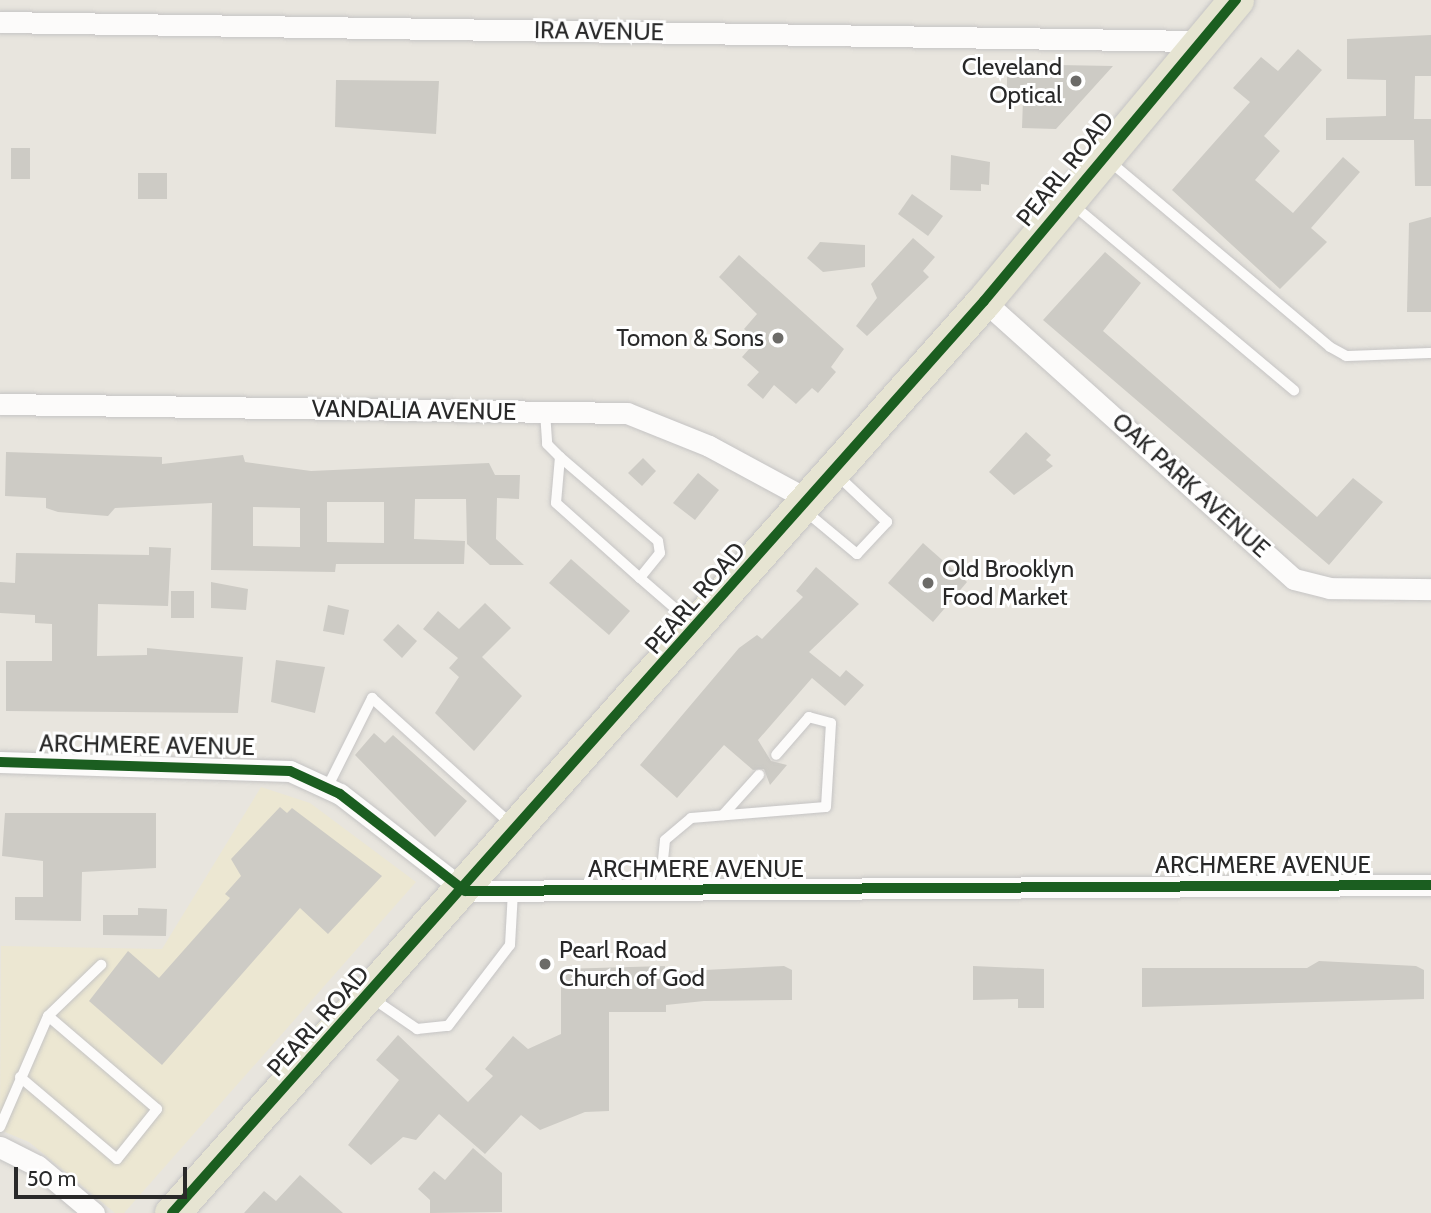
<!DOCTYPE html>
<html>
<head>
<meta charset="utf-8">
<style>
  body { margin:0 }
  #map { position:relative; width:1431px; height:1213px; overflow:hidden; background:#e8e5de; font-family:Cabin,sans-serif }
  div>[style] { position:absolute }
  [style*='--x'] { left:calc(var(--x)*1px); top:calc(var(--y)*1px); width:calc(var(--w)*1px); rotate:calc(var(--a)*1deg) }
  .education>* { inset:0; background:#ece7d2 }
  .building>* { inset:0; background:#cdcbc5 }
  .roads { filter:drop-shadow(0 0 2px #c5c4c4) drop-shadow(0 0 2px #c5c4c4) }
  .lane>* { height:10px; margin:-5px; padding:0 5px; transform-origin:5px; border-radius:5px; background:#fcfbfa }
  .street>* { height:21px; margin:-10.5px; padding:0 10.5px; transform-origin:10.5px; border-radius:10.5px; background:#fcfbfa }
  .primary>* { height:35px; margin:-17.5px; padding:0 17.5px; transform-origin:17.5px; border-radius:17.5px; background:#e6e4d2 }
  .cycleway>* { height:10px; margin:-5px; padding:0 5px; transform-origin:5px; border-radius:5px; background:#1b5e20 }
  .dots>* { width:19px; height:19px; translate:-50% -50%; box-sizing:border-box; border:4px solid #fff; border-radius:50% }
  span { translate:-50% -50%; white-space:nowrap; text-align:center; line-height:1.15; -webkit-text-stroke:6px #fff; paint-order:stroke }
  .street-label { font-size:24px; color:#292929 }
  .poi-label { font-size:24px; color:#292929 }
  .right { translate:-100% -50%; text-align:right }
  .left { translate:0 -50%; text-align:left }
  .scale { position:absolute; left:14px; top:1167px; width:173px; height:32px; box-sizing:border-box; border:4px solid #292929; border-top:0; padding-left:9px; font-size:21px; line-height:24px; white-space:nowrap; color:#292929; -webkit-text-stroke:5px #fff; paint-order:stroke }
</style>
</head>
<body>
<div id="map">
  <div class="education">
    <i style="clip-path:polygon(261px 787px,310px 803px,416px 882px,124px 1213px,115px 1213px,29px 1142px,0 1130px,1px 946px,162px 949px)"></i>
  </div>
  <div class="building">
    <i style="clip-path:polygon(1431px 35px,1431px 76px,1415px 76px,1414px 119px,1431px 119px,1431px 186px,1415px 186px,1414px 140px,1326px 140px,1326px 118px,1386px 116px,1386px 80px,1347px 79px,1347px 39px)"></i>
    <i style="clip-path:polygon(1298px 49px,1322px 70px,1264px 136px,1280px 151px,1255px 180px,1293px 213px,1343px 157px,1360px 172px,1311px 228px,1327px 242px,1280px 289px,1172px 190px,1250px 102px,1233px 88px,1261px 57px,1278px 71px)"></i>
    <i style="clip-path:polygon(1007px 64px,1113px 66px,1056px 129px,1022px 128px,1023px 100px,1007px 100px)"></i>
    <i style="clip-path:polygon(336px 80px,439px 81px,436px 134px,335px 127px)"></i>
    <i style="clip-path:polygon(11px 148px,30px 148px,30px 179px,11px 179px)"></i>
    <i style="clip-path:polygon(951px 155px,990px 162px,989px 185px,981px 184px,981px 191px,950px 190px)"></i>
    <i style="clip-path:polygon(138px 173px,167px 173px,167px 199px,138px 199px)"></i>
    <i style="clip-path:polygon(912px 194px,943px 216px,928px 236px,898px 214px)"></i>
    <i style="clip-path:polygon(1431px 217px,1431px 312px,1407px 312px,1409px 223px)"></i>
    <i style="clip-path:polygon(913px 238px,935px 257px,923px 271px,929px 277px,867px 336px,856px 326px,877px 298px,871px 284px)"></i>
    <i style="clip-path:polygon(820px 242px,865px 245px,865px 267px,823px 272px,807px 258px)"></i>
    <i style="clip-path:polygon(1105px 252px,1141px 283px,1103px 331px,1317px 517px,1353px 478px,1383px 502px,1329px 565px,1043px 320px)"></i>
    <i style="clip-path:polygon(739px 255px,844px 349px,831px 367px,836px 372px,818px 393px,812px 388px,796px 404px,774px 385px,763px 399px,747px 385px,759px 372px,742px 357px,757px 340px,744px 329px,757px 314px,719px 277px)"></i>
    <i style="clip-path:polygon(1026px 432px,1051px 455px,1046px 460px,1053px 466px,1014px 495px,989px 472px)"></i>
    <i style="clip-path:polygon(evenodd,6px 452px,162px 457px,162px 464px,243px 455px,245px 462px,311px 471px,489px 463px,495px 475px,520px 475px,519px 499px,497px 498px,496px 539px,524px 565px,490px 565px,467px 544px,466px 499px,415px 499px,414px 539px,465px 541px,464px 564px,336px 564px,335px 572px,211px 570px,212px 503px,115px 508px,108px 516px,58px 512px,46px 508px,46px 498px,5px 496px,6px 452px,327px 502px,384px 502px,384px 543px,327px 542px,327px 502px,6px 452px,253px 507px,300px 508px,300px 547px,253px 546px,253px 507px)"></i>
    <i style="clip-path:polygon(643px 458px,656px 471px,642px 486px,628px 473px)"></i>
    <i style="clip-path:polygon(698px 473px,719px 490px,695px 520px,673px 503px)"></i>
    <i style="clip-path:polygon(923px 543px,967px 582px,933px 622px,888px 583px)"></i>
    <i style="clip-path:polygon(149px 547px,171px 548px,168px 606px,98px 604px,97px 656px,147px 655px,147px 648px,243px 657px,238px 713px,6px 711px,6px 661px,52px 661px,52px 624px,35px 623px,35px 615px,0 613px,0 582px,15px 583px,16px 553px,149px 555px)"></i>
    <i style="clip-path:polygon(571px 559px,630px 611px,609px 635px,549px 583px)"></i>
    <i style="clip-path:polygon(816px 567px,859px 604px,809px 652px,840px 677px,846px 670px,864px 685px,845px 706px,812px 678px,758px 740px,771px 761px,787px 765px,770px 785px,764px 769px,753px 770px,724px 745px,677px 798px,640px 765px,739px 648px,757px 635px,762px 639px,803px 597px,796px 591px)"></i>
    <i style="clip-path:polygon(211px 582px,248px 589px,246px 610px,211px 608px)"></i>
    <i style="clip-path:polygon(171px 591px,194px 591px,194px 618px,171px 618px)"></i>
    <i style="clip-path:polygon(485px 603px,511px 628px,482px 657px,522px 696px,474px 751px,435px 713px,459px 677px,449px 668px,458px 658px,423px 629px,438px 611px,459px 629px)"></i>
    <i style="clip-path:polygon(328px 605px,349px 610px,344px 635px,323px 631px)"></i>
    <i style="clip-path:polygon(398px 624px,417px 641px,402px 658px,383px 640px)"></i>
    <i style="clip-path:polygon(276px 660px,325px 667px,315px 713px,271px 702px)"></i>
    <i style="clip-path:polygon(374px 733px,385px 743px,393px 735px,467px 801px,435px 837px,355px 755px)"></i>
    <i style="clip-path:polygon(280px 807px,287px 813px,292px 808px,382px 876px,328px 934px,300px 908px,162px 1065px,89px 1001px,128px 951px,159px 978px,230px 898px,225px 894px,241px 876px,231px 859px)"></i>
    <i style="clip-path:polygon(5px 813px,156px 813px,156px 868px,82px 872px,81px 921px,15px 920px,15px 897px,43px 897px,43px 861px,2px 856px)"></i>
    <i style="clip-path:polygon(138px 908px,167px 909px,166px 936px,103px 935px,103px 915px,138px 915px)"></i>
    <i style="clip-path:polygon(1319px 961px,1416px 966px,1424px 970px,1424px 999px,1142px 1007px,1142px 968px,1307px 968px)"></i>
    <i style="clip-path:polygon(665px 966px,665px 972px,784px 966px,792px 970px,792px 1000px,704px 1001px,666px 1005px,666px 1012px,609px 1012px,609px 1111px,585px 1112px,540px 1130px,521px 1115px,485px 1154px,439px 1114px,416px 1140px,403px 1137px,371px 1165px,348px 1145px,399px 1080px,376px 1060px,398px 1035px,468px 1102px,493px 1076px,485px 1069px,513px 1036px,528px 1049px,561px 1034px,561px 969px)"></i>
    <i style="clip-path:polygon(973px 966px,1044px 969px,1044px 1008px,1018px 1008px,1018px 999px,973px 1000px)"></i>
    <i style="clip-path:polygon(473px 1148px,502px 1173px,502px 1212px,430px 1213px,430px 1200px,418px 1189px,434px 1171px,445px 1180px)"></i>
    <i style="clip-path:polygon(300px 1175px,343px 1213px,244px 1213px,264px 1191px,276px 1201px)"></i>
  </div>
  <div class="roads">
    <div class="lane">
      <i style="--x:1108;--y:160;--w:290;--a:40.1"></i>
      <i style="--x:1330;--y:347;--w:18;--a:29"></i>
      <i style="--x:1346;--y:356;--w:85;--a:-2"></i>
      <i style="--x:1072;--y:204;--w:290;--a:40"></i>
      <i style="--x:545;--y:412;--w:32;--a:86"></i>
      <i style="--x:547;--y:444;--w:18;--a:45"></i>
      <i style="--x:560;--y:457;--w:46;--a:95"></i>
      <i style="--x:556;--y:503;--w:113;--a:41.8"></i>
      <i style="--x:560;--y:457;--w:129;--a:40.6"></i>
      <i style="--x:658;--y:541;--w:12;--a:81"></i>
      <i style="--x:660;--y:553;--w:32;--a:129"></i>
      <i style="--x:640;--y:578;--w:69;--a:40.9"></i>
      <i style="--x:804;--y:510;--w:69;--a:39.7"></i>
      <i style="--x:857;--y:554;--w:44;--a:-46.8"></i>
      <i style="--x:887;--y:522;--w:71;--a:-136.7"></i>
      <i style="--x:327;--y:788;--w:101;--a:-63.4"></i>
      <i style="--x:372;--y:698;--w:188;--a:42.2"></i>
      <i style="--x:723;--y:815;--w:54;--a:-48"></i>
      <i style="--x:660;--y:890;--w:50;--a:-84.3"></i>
      <i style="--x:665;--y:840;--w:34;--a:-40"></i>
      <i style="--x:691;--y:818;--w:135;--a:-4.7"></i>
      <i style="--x:826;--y:807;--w:84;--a:-86.6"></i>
      <i style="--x:831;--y:723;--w:23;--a:-165"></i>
      <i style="--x:809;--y:717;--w:50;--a:131"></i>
      <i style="--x:372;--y:998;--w:55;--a:34.6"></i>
      <i style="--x:417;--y:1029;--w:31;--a:-6"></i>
      <i style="--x:448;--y:1026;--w:102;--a:-52.6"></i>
      <i style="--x:510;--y:945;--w:54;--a:-86.8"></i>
      <i style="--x:20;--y:1077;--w:127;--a:40.2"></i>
      <i style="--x:117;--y:1159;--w:64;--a:-51.3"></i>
      <i style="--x:157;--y:1109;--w:143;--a:-139.5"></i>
      <i style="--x:0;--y:1127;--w:121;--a:-66.6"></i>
      <i style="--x:48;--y:1016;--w:74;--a:-43.9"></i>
    </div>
    <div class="street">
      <i style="--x:0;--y:22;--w:1198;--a:0.91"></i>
      <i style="--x:984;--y:301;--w:416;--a:41.9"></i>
      <i style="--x:1294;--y:579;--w:36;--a:14"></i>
      <i style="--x:1329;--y:588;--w:102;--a:0.6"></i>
      <i style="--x:0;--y:404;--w:627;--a:0.82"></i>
      <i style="--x:627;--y:413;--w:88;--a:21.9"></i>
      <i style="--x:709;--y:446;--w:114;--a:28.4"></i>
      <i style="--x:0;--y:762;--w:290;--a:1.8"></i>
      <i style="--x:290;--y:771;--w:55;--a:24.7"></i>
      <i style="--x:340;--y:794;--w:158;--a:37.8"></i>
      <i style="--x:465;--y:891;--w:966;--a:-0.36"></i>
      <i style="--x:0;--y:1147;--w:42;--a:26.6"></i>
      <i style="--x:38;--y:1166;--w:73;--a:40"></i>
    </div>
    <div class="primary">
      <i style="--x:172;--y:1213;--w:1221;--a:-48.32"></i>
      <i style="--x:984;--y:301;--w:393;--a:-50.1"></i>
    </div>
  </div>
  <div class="cycleway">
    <i style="--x:0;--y:762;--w:290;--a:1.8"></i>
    <i style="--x:290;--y:771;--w:55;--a:24.7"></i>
    <i style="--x:340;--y:794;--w:158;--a:37.8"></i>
    <i style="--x:465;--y:891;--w:966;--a:-0.36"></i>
    <i style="--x:172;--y:1213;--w:1221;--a:-48.32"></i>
    <i style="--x:984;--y:301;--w:393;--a:-50.1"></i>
  </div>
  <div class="dots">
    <i style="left:1076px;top:81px;background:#6c6b68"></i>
    <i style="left:778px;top:338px;background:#6c6b68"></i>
    <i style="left:928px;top:583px;background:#6c6b68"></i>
    <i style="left:545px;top:964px;background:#6c6b68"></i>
  </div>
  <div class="street-label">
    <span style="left:599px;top:31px;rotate:1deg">IRA AVENUE</span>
    <span style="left:1065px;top:169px;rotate:-51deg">PEARL ROAD</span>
    <span style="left:414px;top:410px;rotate:1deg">VANDALIA AVENUE</span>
    <span style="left:1191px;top:485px;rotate:42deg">OAK PARK AVENUE</span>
    <span style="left:695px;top:598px;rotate:-49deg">PEARL ROAD</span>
    <span style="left:147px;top:745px;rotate:1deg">ARCHMERE AVENUE</span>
    <span style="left:1263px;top:865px">ARCHMERE AVENUE</span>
    <span style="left:696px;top:869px">ARCHMERE AVENUE</span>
    <span style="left:318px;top:1021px;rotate:-48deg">PEARL ROAD</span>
  </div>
  <div class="poi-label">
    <span class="right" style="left:1062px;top:81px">Cleveland<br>Optical</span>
    <span class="right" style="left:764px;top:338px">Tomon &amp; Sons</span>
    <span class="left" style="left:942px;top:583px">Old Brooklyn<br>Food Market</span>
    <span class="left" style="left:559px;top:964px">Pearl Road<br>Church of God</span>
  </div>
  <div class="scale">50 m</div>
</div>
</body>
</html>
